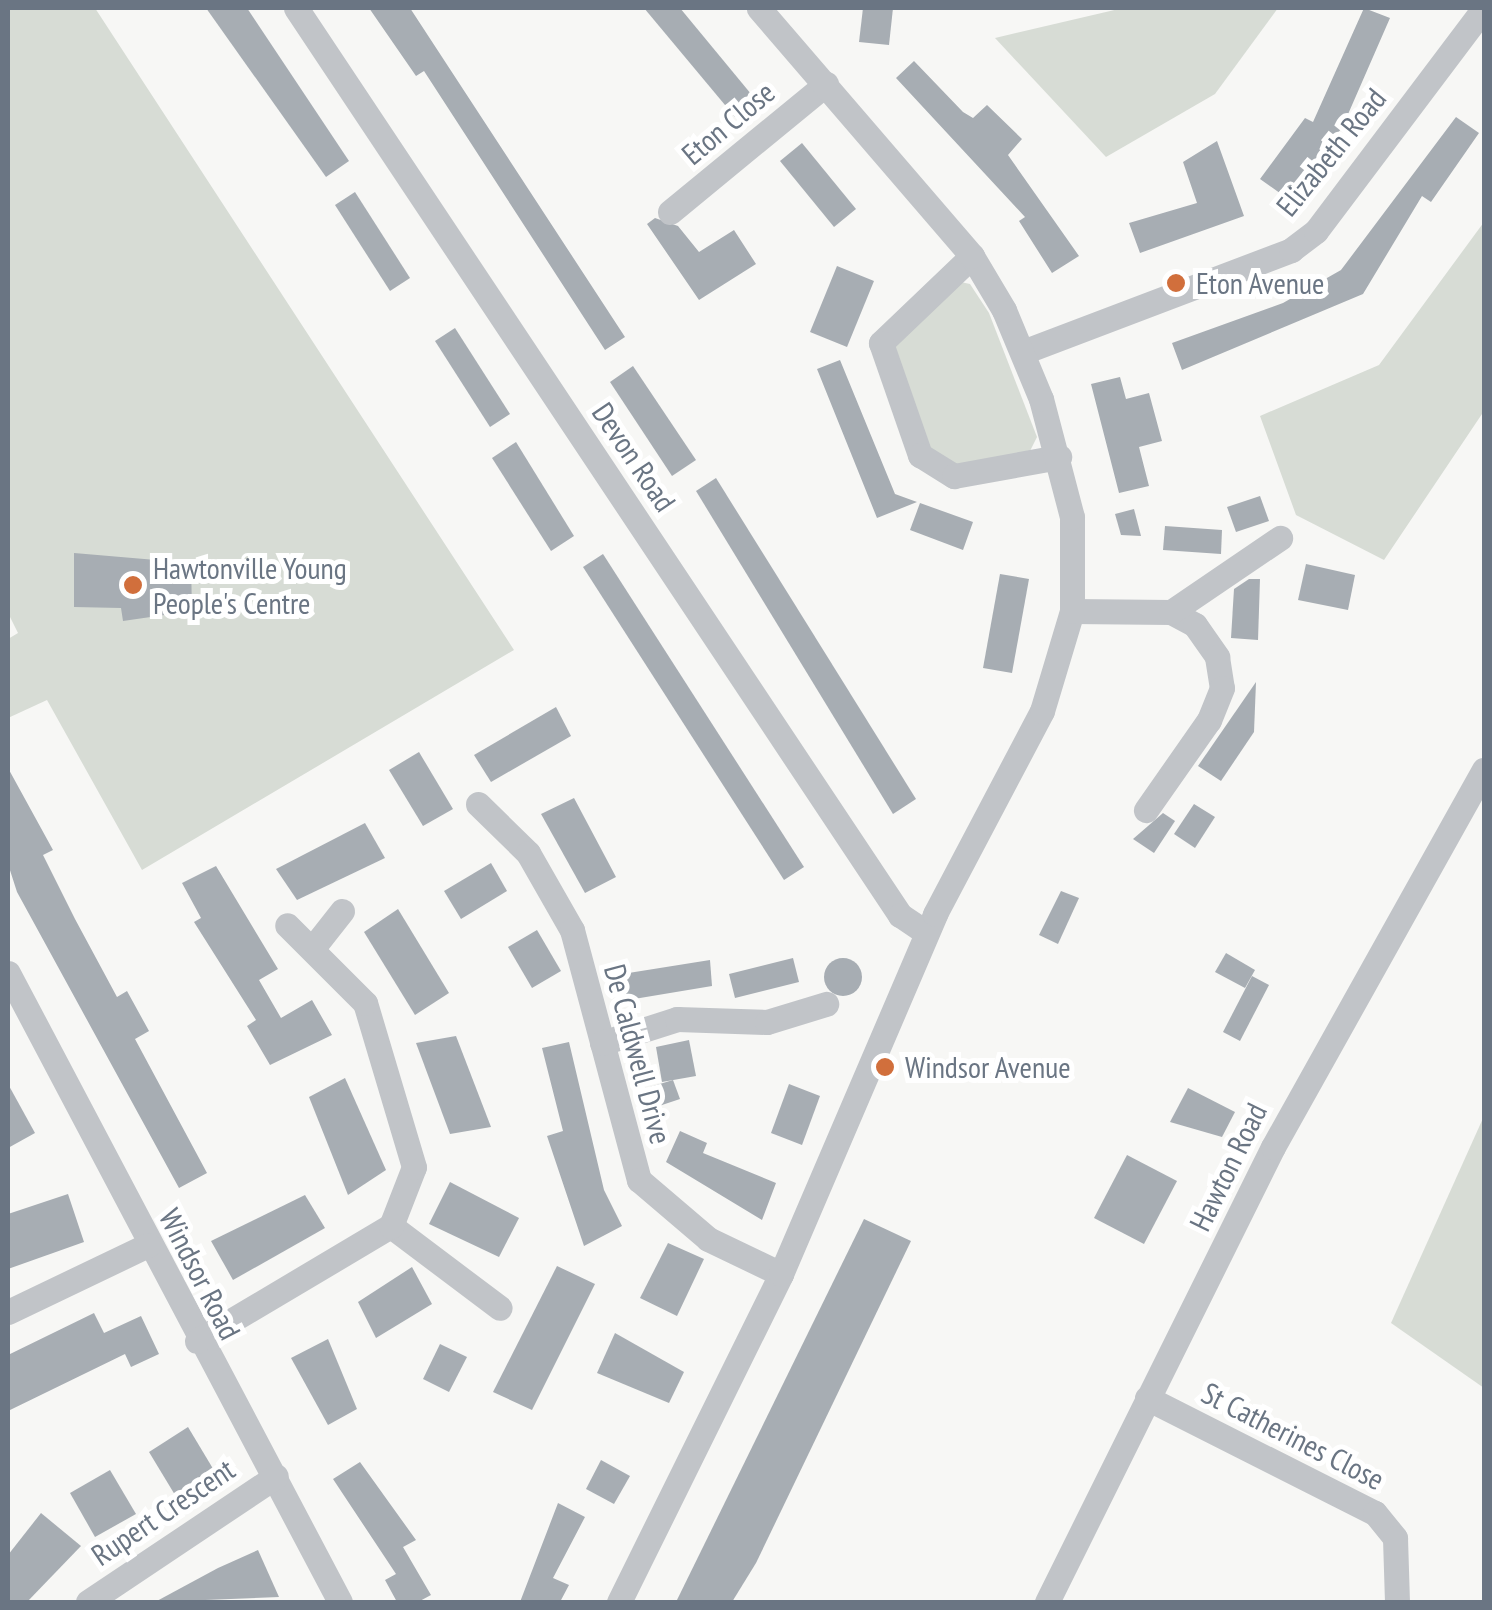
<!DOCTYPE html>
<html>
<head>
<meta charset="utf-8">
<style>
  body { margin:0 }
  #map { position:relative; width:1492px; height:1610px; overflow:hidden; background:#f7f7f5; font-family:"PT Sans Narrow",sans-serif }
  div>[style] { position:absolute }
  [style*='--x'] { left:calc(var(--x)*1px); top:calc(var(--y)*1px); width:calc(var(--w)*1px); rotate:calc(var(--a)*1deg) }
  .green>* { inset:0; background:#d7dcd5 }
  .building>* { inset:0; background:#a7adb3 }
  .round { border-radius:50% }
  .minor>* { height:25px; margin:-12.5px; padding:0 12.5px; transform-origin:12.5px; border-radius:12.5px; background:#c1c4c8 }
  .dots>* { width:28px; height:28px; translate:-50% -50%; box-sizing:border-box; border:5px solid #fff; border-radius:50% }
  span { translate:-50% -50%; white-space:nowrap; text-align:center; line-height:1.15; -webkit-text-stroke:10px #fff; paint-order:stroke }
  .street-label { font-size:30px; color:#6a7583 }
  .poi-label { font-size:30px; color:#6a7583 }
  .left { translate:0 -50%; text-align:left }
  .frame { position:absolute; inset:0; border:10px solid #6a7583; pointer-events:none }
</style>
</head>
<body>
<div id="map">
  <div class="green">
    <i style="clip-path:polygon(8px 8px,95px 8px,514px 650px,142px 870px,47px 700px,8px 718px,8px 639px,18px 633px,8px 613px)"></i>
    <i style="clip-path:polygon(1123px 8px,1278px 8px,1215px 94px,1106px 157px,995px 38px)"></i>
    <i style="clip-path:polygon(1484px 222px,1484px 411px,1384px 560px,1296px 515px,1260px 416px,1379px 365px)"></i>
    <i style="clip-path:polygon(956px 281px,970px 284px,989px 313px,1037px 437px,1030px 451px,961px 468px,934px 458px,891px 365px,896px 333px)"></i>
    <i style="clip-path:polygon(1484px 1116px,1484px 1388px,1391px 1323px)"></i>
  </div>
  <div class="building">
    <i style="clip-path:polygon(206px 8px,247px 8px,349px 161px,326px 177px)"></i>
    <i style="clip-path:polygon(369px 8px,410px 8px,625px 337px,605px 350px,424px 71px,416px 76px)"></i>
    <i style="clip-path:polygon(644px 8px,680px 8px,756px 100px,735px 117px)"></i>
    <i style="clip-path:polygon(863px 8px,893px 8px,889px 45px,859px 42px)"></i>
    <i style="clip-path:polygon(1364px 8px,1390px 18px,1342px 128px,1284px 196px,1260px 179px,1305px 118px,1313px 122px)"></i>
    <i style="clip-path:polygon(914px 61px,963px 112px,973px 118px,987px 105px,1022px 139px,1008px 155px,1079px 256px,1052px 273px,1019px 221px,1025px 217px,896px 78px)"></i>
    <i style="clip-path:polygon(1456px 117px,1479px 133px,1431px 202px,1422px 196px,1363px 294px,1182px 370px,1172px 343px,1283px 303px,1341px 270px)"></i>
    <i style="clip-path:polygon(1217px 141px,1244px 216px,1140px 253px,1129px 223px,1197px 203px,1183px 162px)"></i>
    <i style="clip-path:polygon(802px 143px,856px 209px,834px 227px,780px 161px)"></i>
    <i style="clip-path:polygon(355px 192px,410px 278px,390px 291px,335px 205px)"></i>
    <i style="clip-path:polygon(655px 218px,678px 226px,699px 252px,734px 230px,756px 264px,699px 300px,647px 224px)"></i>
    <i style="clip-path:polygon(837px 266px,874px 281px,847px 347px,810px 332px)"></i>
    <i style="clip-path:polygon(455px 328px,510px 414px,490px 427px,435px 341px)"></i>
    <i style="clip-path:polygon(840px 360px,895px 494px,917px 502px,877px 518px,817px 369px)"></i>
    <i style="clip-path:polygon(633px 366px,696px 460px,672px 476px,610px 382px)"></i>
    <i style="clip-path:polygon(1120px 377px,1126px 399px,1149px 393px,1162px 441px,1139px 447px,1149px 486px,1119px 493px,1091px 384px)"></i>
    <i style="clip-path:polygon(516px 442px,574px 536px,551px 551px,492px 458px)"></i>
    <i style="clip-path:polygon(716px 478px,916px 799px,893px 814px,696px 491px)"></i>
    <i style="clip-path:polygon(1260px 496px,1269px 521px,1236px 532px,1227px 507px)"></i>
    <i style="clip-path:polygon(920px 503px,973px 522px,963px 550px,910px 530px)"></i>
    <i style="clip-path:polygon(1134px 509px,1141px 536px,1121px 535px,1115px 514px)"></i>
    <i style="clip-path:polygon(1165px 526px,1222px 530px,1221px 554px,1163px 550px)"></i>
    <i style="clip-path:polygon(74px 553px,191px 563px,192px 611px,123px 621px,121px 608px,74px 607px)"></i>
    <i style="clip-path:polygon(603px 554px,804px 867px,784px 880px,583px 567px)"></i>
    <i style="clip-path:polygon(1306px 564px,1355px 575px,1348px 610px,1298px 600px)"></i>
    <i style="clip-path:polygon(1000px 574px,1029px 579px,1012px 673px,983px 668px)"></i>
    <i style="clip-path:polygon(1249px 579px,1260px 579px,1258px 640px,1231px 638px,1234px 589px)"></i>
    <i style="clip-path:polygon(1256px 682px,1254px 732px,1221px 781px,1198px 766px)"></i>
    <i style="clip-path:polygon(556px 707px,571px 736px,491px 782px,474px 755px)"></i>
    <i style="clip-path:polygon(419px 752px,453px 809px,423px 826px,389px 770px)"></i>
    <i style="clip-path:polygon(8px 768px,53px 850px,43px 855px,75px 919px,117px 997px,127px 991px,149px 1031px,135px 1039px,207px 1173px,179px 1188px,17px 892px,8px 864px)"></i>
    <i style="clip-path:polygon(574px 798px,616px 877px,585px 893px,541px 814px)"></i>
    <i style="clip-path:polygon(1194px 804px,1215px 817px,1195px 848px,1174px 834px)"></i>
    <i style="clip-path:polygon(1163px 813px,1175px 821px,1154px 853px,1133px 839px)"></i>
    <i style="clip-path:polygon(365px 823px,385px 858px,297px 900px,276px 869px)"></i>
    <i style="clip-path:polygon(491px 863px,507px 891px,461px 919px,444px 891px)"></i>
    <i style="clip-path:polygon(216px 866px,278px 969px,259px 980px,281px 1018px,312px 1000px,332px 1035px,270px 1065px,247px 1026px,256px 1020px,194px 922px,201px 918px,182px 883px)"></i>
    <i style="clip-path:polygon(1061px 891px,1079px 898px,1058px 944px,1039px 935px)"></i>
    <i style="clip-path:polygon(398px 909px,449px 993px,415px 1015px,364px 932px)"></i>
    <i style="clip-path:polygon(537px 930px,561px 971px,532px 988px,508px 947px)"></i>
    <i style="clip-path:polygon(1226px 953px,1255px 970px,1245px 988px,1215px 972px)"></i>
    <i style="clip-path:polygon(793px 958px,799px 982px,735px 998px,729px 974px)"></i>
    <i class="round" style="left:824px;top:958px;width:38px;height:38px"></i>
    <i style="clip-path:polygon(710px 960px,712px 986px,622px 1001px,616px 975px)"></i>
    <i style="clip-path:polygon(1252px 976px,1269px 985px,1240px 1041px,1223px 1032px)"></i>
    <i style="clip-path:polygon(456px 1036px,491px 1127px,450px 1134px,416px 1043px)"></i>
    <i style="clip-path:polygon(689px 1040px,696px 1076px,662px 1082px,656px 1047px)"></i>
    <i style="clip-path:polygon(569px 1042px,604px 1190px,622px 1226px,584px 1246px,547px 1136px,563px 1131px,542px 1048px)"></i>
    <i style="clip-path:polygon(345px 1078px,386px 1170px,348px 1195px,309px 1097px)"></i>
    <i style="clip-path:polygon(673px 1080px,680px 1099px,656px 1107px,650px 1087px)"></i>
    <i style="clip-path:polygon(8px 1084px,35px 1133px,8px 1148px)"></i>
    <i style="clip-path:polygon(789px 1084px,820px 1096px,802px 1145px,771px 1133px)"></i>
    <i style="clip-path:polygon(1188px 1088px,1235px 1112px,1222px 1137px,1170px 1122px)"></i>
    <i style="clip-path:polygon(680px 1131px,707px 1143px,703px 1153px,776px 1183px,762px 1220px,666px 1162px)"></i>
    <i style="clip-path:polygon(1127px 1155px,1177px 1181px,1144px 1244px,1094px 1218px)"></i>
    <i style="clip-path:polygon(450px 1182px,519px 1218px,499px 1257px,429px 1224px)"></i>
    <i style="clip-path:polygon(68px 1194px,84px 1242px,8px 1269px,8px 1214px)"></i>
    <i style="clip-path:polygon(305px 1195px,325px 1228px,233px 1280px,211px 1241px)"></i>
    <i style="clip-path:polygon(864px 1219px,911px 1241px,756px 1563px,732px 1602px,676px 1602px)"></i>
    <i style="clip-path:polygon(668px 1243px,704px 1259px,677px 1316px,640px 1298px)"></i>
    <i style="clip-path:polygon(557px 1266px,595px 1284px,532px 1410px,493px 1392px)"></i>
    <i style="clip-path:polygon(412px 1267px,432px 1304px,376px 1338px,358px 1302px)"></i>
    <i style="clip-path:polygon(94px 1313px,104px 1333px,141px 1316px,159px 1354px,131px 1367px,125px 1354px,8px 1411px,8px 1355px)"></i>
    <i style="clip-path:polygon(615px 1333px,684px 1372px,669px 1403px,597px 1373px)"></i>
    <i style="clip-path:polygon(328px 1339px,357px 1409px,328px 1425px,291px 1358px)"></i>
    <i style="clip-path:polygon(440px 1344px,467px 1357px,449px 1392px,423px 1379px)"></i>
    <i style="clip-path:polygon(188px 1427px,215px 1472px,175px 1495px,149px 1452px)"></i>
    <i style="clip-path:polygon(601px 1460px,630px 1476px,614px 1504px,586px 1489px)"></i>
    <i style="clip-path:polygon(360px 1462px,416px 1540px,403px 1547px,431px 1595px,418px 1602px,397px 1602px,385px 1580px,396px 1574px,333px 1479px)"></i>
    <i style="clip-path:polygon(110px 1470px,136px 1514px,95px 1537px,70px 1493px)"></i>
    <i style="clip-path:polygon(558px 1503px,585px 1517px,553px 1578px,569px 1585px,560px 1602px,520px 1602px)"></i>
    <i style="clip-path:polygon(41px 1513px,81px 1546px,27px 1602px,8px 1602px,8px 1555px)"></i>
    <i style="clip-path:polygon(258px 1550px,279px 1597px,155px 1602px,218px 1568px)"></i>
  </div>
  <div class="minor">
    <i style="--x:296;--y:8;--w:1090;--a:56.34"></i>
    <i style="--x:900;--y:915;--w:32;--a:34"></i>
    <i style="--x:670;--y:212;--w:202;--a:-39.4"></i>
    <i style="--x:972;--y:256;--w:126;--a:136.3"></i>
    <i style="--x:881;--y:343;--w:119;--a:70.8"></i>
    <i style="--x:920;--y:455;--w:40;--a:32"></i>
    <i style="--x:954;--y:476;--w:107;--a:-10.3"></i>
    <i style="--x:1023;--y:352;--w:287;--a:-20.8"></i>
    <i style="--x:1291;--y:250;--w:31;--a:-37"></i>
    <i style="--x:1316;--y:231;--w:279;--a:-53"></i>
    <i style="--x:1072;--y:611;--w:99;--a:0.6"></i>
    <i style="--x:1171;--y:612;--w:27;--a:28"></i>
    <i style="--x:1195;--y:625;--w:39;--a:55"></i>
    <i style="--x:1217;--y:657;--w:31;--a:81"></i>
    <i style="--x:1222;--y:688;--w:35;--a:112"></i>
    <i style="--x:1209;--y:720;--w:110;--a:125"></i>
    <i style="--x:1171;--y:612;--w:132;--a:-34.2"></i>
    <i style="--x:478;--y:804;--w:70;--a:44.4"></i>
    <i style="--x:528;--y:853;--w:89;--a:60.3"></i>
    <i style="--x:572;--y:930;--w:259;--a:75"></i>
    <i style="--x:639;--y:1180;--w:91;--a:40.5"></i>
    <i style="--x:708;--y:1239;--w:81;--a:25.6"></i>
    <i style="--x:316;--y:944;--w:42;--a:-51.8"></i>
    <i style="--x:8;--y:973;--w:711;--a:62.17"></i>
    <i style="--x:602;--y:1043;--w:79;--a:-17.7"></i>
    <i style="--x:677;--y:1019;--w:90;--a:1.9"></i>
    <i style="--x:767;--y:1022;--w:62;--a:-17"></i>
    <i style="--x:391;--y:1226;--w:136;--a:37"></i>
    <i style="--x:8;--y:1312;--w:155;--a:-25.6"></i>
    <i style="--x:197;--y:1341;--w:226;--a:-30.7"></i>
    <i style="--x:391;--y:1226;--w:63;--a:-68.7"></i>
    <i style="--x:414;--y:1167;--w:171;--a:-106.6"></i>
    <i style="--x:365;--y:1003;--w:110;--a:-135"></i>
    <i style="--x:1147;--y:1398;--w:255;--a:26.8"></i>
    <i style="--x:1375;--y:1513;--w:32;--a:51"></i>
    <i style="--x:1395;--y:1538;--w:64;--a:88.2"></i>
    <i style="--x:88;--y:1602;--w:226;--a:-33.8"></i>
    <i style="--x:619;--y:1602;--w:366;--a:-63.7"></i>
    <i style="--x:781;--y:1274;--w:392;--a:-66.8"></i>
    <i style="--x:935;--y:914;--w:229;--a:-62.2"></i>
    <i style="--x:1042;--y:711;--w:104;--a:-73.3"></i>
    <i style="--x:1072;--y:611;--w:94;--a:-90"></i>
    <i style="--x:1072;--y:517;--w:122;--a:-104.7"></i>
    <i style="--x:1041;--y:399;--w:96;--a:-112.6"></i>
    <i style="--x:1004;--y:310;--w:63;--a:-120.7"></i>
    <i style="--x:972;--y:256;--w:327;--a:-130.7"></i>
    <i style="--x:1047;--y:1602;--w:508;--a:-63.59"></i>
    <i style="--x:1273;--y:1147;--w:432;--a:-60.8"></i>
  </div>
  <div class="dots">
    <i style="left:1176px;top:283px;background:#d16f3c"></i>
    <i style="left:133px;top:585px;background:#d16f3c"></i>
    <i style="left:885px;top:1067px;background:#d16f3c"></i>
  </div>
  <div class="street-label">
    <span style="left:728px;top:123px;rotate:-40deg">Eton Close</span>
    <span style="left:1331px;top:152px;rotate:-51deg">Elizabeth Road</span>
    <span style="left:634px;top:457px;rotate:56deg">Devon Road</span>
    <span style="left:638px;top:1054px;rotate:75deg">De Caldwell Drive</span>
    <span style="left:1228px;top:1167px;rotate:-64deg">Hawton Road</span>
    <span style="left:200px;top:1274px;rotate:63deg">Windsor Road</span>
    <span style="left:1293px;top:1436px;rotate:27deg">St Catherines Close</span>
    <span style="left:163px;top:1512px;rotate:-34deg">Rupert Crescent</span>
  </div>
  <div class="poi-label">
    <span class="left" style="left:1196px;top:283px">Eton Avenue</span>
    <span class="left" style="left:153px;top:585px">Hawtonville Young<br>People's Centre</span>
    <span class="left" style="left:905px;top:1067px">Windsor Avenue</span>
  </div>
  <div class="frame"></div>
</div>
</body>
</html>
